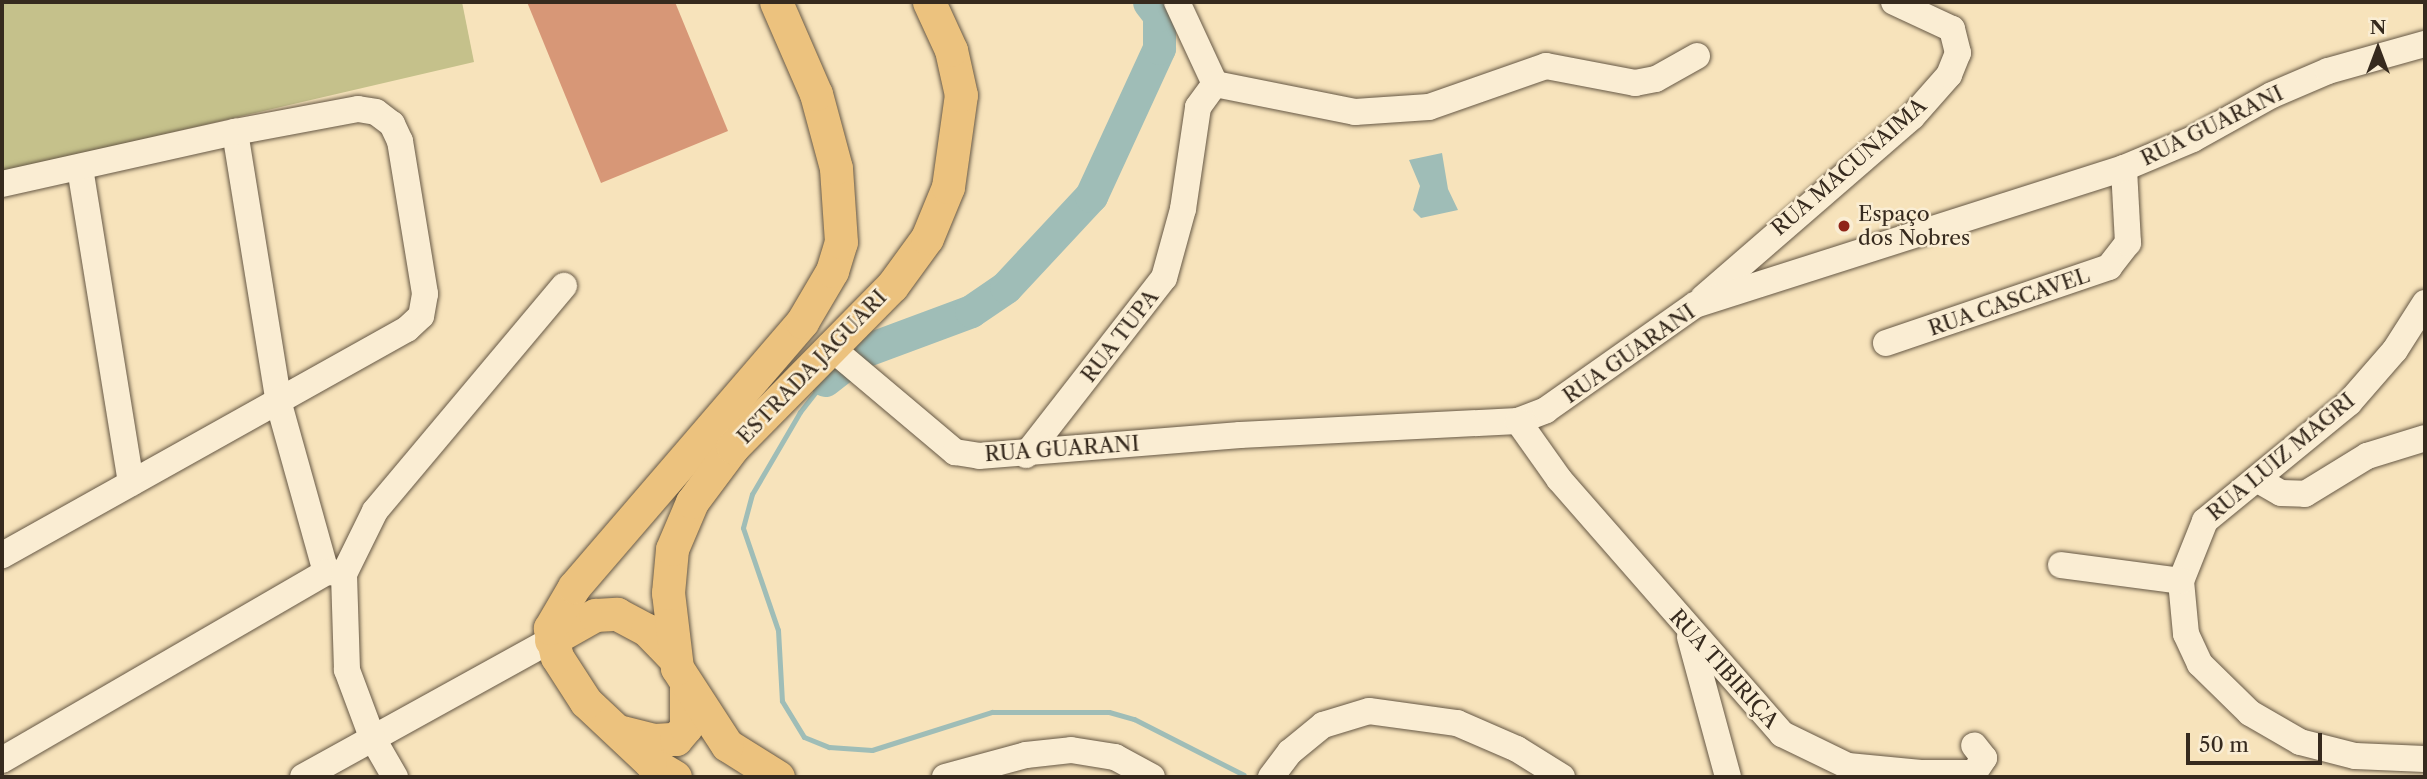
<!DOCTYPE html>
<html>
<head>
<meta charset="utf-8">
<style>
  body { margin:0 }
  #map { position:relative; width:2427px; height:779px; overflow:hidden; background:#f7e3bb; font-family:"Libre Caslon Text",serif }
  div>[style] { position:absolute }
  [style*='--x'] { left:calc(var(--x)*1px); top:calc(var(--y)*1px); width:calc(var(--w)*1px); rotate:calc(var(--a)*1deg) }
  .green>* { inset:0; background:#c5c18b }
  .water>* { inset:0; background:#9fbdb7 }
  .stream>* { height:5px; margin:-2.5px; padding:0 2.5px; transform-origin:2.5px; border-radius:2.5px; background:#9fbdb7 }
  .river>* { height:33px; margin:-16.5px; padding:0 16.5px; transform-origin:16.5px; border-radius:16.5px; background:#9fbdb7 }
  .building>* { inset:0; background:#d79777 }
  .roads { filter:drop-shadow(0 0 2px #665845) drop-shadow(0 0 2px #665845) }
  .minor>* { height:26px; margin:-13px; padding:0 13px; transform-origin:13px; border-radius:13px; background:#faedd3 }
  .major>* { height:33px; margin:-16.5px; padding:0 16.5px; transform-origin:16.5px; border-radius:16.5px; background:#ecc27e }
  .dots>* { width:19px; height:19px; translate:-50% -50%; box-sizing:border-box; border:4px solid #faedd3; border-radius:50% }
  span { translate:-50% -50%; white-space:nowrap; text-align:center; line-height:1.15; -webkit-text-stroke:5px #faedd3; paint-order:stroke }
  .street-label { font-size:21px; color:#362a1e }
  .poi-label { font-size:21px; color:#362a1e }
  .left { translate:0 -50%; text-align:left }
  .frame { position:absolute; inset:0; border:4px solid #362a1e; pointer-events:none }
  .north { position:absolute; left:2343px; top:14px; width:70px; height:70px; -webkit-text-stroke:5px #faedd3; paint-order:stroke; rotate:0deg; font-size:19px; font-weight:700; line-height:28px; text-align:center; color:#362a1e }
  .north::after { content:''; display:block; margin:auto; width:24px; height:32px; background:#362a1e; clip-path:polygon(50% 0,100% 100%,50% 72%,0 100%) }
  .scale { position:absolute; left:2186px; top:733px; width:136px; height:32px; box-sizing:border-box; border:4px solid #362a1e; border-top:0; padding-left:9px; font-size:21px; line-height:24px; white-space:nowrap; color:#362a1e; -webkit-text-stroke:5px #faedd3; paint-order:stroke }
</style>
</head>
<body>
<div id="map">
  <div class="green">
    <i style="clip-path:polygon(2px 2px,462px 2px,474px 62px,2px 172px)"></i>
  </div>
  <div class="water">
    <i style="clip-path:polygon(1442px 153px,1448px 189px,1458px 210px,1421px 218px,1413px 210px,1420px 186px,1409px 160px)"></i>
  </div>
  <div class="stream">
    <i style="--x:825;--y:380;--w:41;--a:128"></i>
    <i style="--x:800;--y:412;--w:95;--a:120.3"></i>
    <i style="--x:752;--y:494;--w:35;--a:105"></i>
    <i style="--x:743;--y:528;--w:108;--a:71.1"></i>
    <i style="--x:778;--y:630;--w:71;--a:86.8"></i>
    <i style="--x:782;--y:701;--w:42;--a:58.6"></i>
    <i style="--x:804;--y:737;--w:27;--a:22"></i>
    <i style="--x:829;--y:747;--w:43;--a:4"></i>
    <i style="--x:872;--y:750;--w:126;--a:-17.6"></i>
    <i style="--x:992;--y:712;--w:117;--a:0"></i>
    <i style="--x:1109;--y:712;--w:26;--a:16"></i>
    <i style="--x:1134;--y:719;--w:123;--a:27"></i>
  </div>
  <div class="river">
    <i style="--x:825;--y:380;--w:46;--a:-37.9"></i>
    <i style="--x:861;--y:352;--w:117;--a:-20.4"></i>
    <i style="--x:971;--y:311;--w:42;--a:-34.4"></i>
    <i style="--x:1006;--y:287;--w:125;--a:-47"></i>
    <i style="--x:1091;--y:196;--w:163;--a:-65.3"></i>
    <i style="--x:1159;--y:48;--w:33;--a:-90"></i>
    <i style="--x:1159;--y:15;--w:16;--a:-128"></i>
  </div>
  <div class="building">
    <i style="clip-path:polygon(527px 2px,675px 2px,728px 131px,601px 183px)"></i>
  </div>
  <div class="roads">
    <div class="minor">
      <i style="--x:1177;--y:2;--w:90;--a:65.1"></i>
      <i style="--x:1215;--y:84;--w:143;--a:11.3"></i>
      <i style="--x:1355;--y:112;--w:74;--a:-3.9"></i>
      <i style="--x:1429;--y:107;--w:124;--a:-19.3"></i>
      <i style="--x:1546;--y:66;--w:91;--a:10.8"></i>
      <i style="--x:1635;--y:83;--w:21;--a:-11"></i>
      <i style="--x:1656;--y:79;--w:47;--a:-29.3"></i>
      <i style="--x:235;--y:132;--w:276;--a:80.8"></i>
      <i style="--x:279;--y:404;--w:174;--a:74.4"></i>
      <i style="--x:80;--y:168;--w:319;--a:80.8"></i>
      <i style="--x:2;--y:184;--w:239;--a:-12.6"></i>
      <i style="--x:235;--y:132;--w:125;--a:-10.6"></i>
      <i style="--x:358;--y:109;--w:18;--a:9"></i>
      <i style="--x:376;--y:112;--w:20;--a:37"></i>
      <i style="--x:392;--y:124;--w:19;--a:65"></i>
      <i style="--x:400;--y:141;--w:155;--a:80.7"></i>
      <i style="--x:425;--y:294;--w:22;--a:100"></i>
      <i style="--x:421;--y:316;--w:19;--a:137"></i>
      <i style="--x:407;--y:329;--w:464;--a:150.8"></i>
      <i style="--x:1703;--y:298;--w:276;--a:-40.9"></i>
      <i style="--x:1912;--y:117;--w:56;--a:-48.6"></i>
      <i style="--x:1949;--y:75;--w:24;--a:-68"></i>
      <i style="--x:1958;--y:53;--w:25;--a:-104"></i>
      <i style="--x:1952;--y:29;--w:64;--a:-155"></i>
      <i style="--x:2425;--y:303;--w:56;--a:122.6"></i>
      <i style="--x:2395;--y:350;--w:70;--a:131"></i>
      <i style="--x:2349;--y:403;--w:186;--a:140.7"></i>
      <i style="--x:2205;--y:521;--w:65;--a:111.8"></i>
      <i style="--x:2181;--y:581;--w:53;--a:84.6"></i>
      <i style="--x:2186;--y:634;--w:33;--a:65"></i>
      <i style="--x:2200;--y:664;--w:70;--a:44.4"></i>
      <i style="--x:2250;--y:713;--w:58;--a:30.1"></i>
      <i style="--x:2300;--y:742;--w:57;--a:14.3"></i>
      <i style="--x:2355;--y:756;--w:70;--a:2.5"></i>
      <i style="--x:1886;--y:343;--w:236;--a:-18.8"></i>
      <i style="--x:2109;--y:267;--w:31;--a:-52"></i>
      <i style="--x:2128;--y:243;--w:75;--a:-93.1"></i>
      <i style="--x:829;--y:346;--w:165;--a:40.1"></i>
      <i style="--x:955;--y:452;--w:24;--a:9"></i>
      <i style="--x:979;--y:456;--w:262;--a:-4.6"></i>
      <i style="--x:1240;--y:435;--w:278;--a:-2.9"></i>
      <i style="--x:1518;--y:421;--w:30;--a:-21"></i>
      <i style="--x:1546;--y:410;--w:182;--a:-35.2"></i>
      <i style="--x:1695;--y:305;--w:450;--a:-17.7"></i>
      <i style="--x:2124;--y:168;--w:75;--a:-22.8"></i>
      <i style="--x:2193;--y:139;--w:90;--a:-29.1"></i>
      <i style="--x:2272;--y:95;--w:61;--a:-23.2"></i>
      <i style="--x:2328;--y:71;--w:101;--a:-15.6"></i>
      <i style="--x:1518;--y:421;--w:71;--a:54.7"></i>
      <i style="--x:1559;--y:479;--w:339;--a:48.8"></i>
      <i style="--x:1782;--y:734;--w:73;--a:25.9"></i>
      <i style="--x:1848;--y:766;--w:73;--a:5.5"></i>
      <i style="--x:1921;--y:773;--w:53;--a:0"></i>
      <i style="--x:1974;--y:773;--w:18;--a:-56"></i>
      <i style="--x:1984;--y:758;--w:16;--a:-128"></i>
      <i style="--x:1026;--y:455;--w:224;--a:-52.1"></i>
      <i style="--x:1164;--y:278;--w:72;--a:-74.6"></i>
      <i style="--x:1183;--y:209;--w:103;--a:-81.6"></i>
      <i style="--x:1198;--y:107;--w:29;--a:-54"></i>
      <i style="--x:2260;--y:481;--w:24;--a:30"></i>
      <i style="--x:2281;--y:493;--w:24;--a:2"></i>
      <i style="--x:2305;--y:494;--w:73;--a:-31.5"></i>
      <i style="--x:2367;--y:456;--w:61;--a:-17.2"></i>
      <i style="--x:2061;--y:565;--w:121;--a:7.6"></i>
      <i style="--x:1690;--y:637;--w:145;--a:74.8"></i>
      <i style="--x:2;--y:760;--w:375;--a:-30.1"></i>
      <i style="--x:326;--y:572;--w:16;--a:4"></i>
      <i style="--x:303;--y:777;--w:283;--a:-28.9"></i>
      <i style="--x:395;--y:777;--w:46;--a:-119.9"></i>
      <i style="--x:372;--y:737;--w:72;--a:-110.5"></i>
      <i style="--x:347;--y:670;--w:96;--a:-91.8"></i>
      <i style="--x:344;--y:574;--w:70;--a:-63.8"></i>
      <i style="--x:375;--y:511;--w:294;--a:-50"></i>
      <i style="--x:945;--y:777;--w:84;--a:-15.2"></i>
      <i style="--x:1026;--y:755;--w:45;--a:-6.3"></i>
      <i style="--x:1071;--y:750;--w:45;--a:9"></i>
      <i style="--x:1115;--y:757;--w:42;--a:28.4"></i>
      <i style="--x:1271;--y:777;--w:31;--a:-53"></i>
      <i style="--x:1290;--y:752;--w:43;--a:-39.3"></i>
      <i style="--x:1323;--y:725;--w:48;--a:-16.9"></i>
      <i style="--x:1369;--y:711;--w:89;--a:7.8"></i>
      <i style="--x:1457;--y:723;--w:65;--a:23.4"></i>
      <i style="--x:1517;--y:749;--w:53;--a:31.9"></i>
    </div>
    <div class="major">
      <i style="--x:551;--y:640;--w:51;--a:-29.6"></i>
      <i style="--x:595;--y:615;--w:22;--a:-3"></i>
      <i style="--x:617;--y:614;--w:34;--a:28"></i>
      <i style="--x:647;--y:630;--w:36;--a:46"></i>
      <i style="--x:618;--y:731;--w:37;--a:14"></i>
      <i style="--x:654;--y:740;--w:22;--a:-3"></i>
      <i style="--x:676;--y:739;--w:16;--a:-50"></i>
      <i style="--x:686;--y:727;--w:40;--a:-90"></i>
      <i style="--x:675;--y:777;--w:29;--a:-149"></i>
      <i style="--x:650;--y:762;--w:88;--a:-136.8"></i>
      <i style="--x:586;--y:702;--w:54;--a:-122.8"></i>
      <i style="--x:557;--y:657;--w:30;--a:-104"></i>
      <i style="--x:550;--y:628;--w:48;--a:-59.7"></i>
      <i style="--x:574;--y:587;--w:350;--a:-49.3"></i>
      <i style="--x:802;--y:322;--w:59;--a:-59.5"></i>
      <i style="--x:832;--y:271;--w:30;--a:-73"></i>
      <i style="--x:841;--y:242;--w:74;--a:-93.9"></i>
      <i style="--x:836;--y:168;--w:77;--a:-105.1"></i>
      <i style="--x:816;--y:94;--w:100;--a:-113.5"></i>
      <i style="--x:778;--y:777;--w:60;--a:-147.9"></i>
      <i style="--x:727;--y:745;--w:92;--a:-123"></i>
      <i style="--x:677;--y:668;--w:76;--a:-96.8"></i>
      <i style="--x:668;--y:593;--w:44;--a:-84.8"></i>
      <i style="--x:672;--y:549;--w:51;--a:-66.9"></i>
      <i style="--x:692;--y:502;--w:69;--a:-53.3"></i>
      <i style="--x:733;--y:447;--w:226;--a:-45.4"></i>
      <i style="--x:892;--y:286;--w:59;--a:-53.9"></i>
      <i style="--x:927;--y:238;--w:55;--a:-67.6"></i>
      <i style="--x:948;--y:187;--w:93;--a:-82"></i>
      <i style="--x:961;--y:95;--w:46;--a:-102.5"></i>
      <i style="--x:951;--y:50;--w:53;--a:-114.6"></i>
    </div>
  </div>
  <div class="dots">
    <i style="left:1844px;top:226px;background:#8f2418"></i>
  </div>
  <div class="street-label">
    <span style="left:2212px;top:126px;rotate:-26deg">RUA GUARANI</span>
    <span style="left:1849px;top:167px;rotate:-41deg">RUA MACUNAIMA</span>
    <span style="left:2009px;top:302px;rotate:-19deg">RUA CASCAVEL</span>
    <span style="left:1120px;top:336px;rotate:-52deg">RUA TUPA</span>
    <span style="left:1629px;top:354px;rotate:-35deg">RUA GUARANI</span>
    <span style="left:812px;top:367px;rotate:-46deg">ESTRADA JAGUARI</span>
    <span style="left:1062px;top:449px;rotate:-4deg">RUA GUARANI</span>
    <span style="left:2281px;top:457px;rotate:-40deg">RUA LUIZ MAGRI</span>
    <span style="left:1724px;top:669px;rotate:48deg">RUA TIBIRIÇA</span>
  </div>
  <div class="poi-label">
    <span class="left" style="left:1858px;top:226px">Espaço<br>dos Nobres</span>
  </div>
  <div class="frame"></div>
  <div class="north">N</div>
  <div class="scale">50 m</div>
</div>
</body>
</html>
